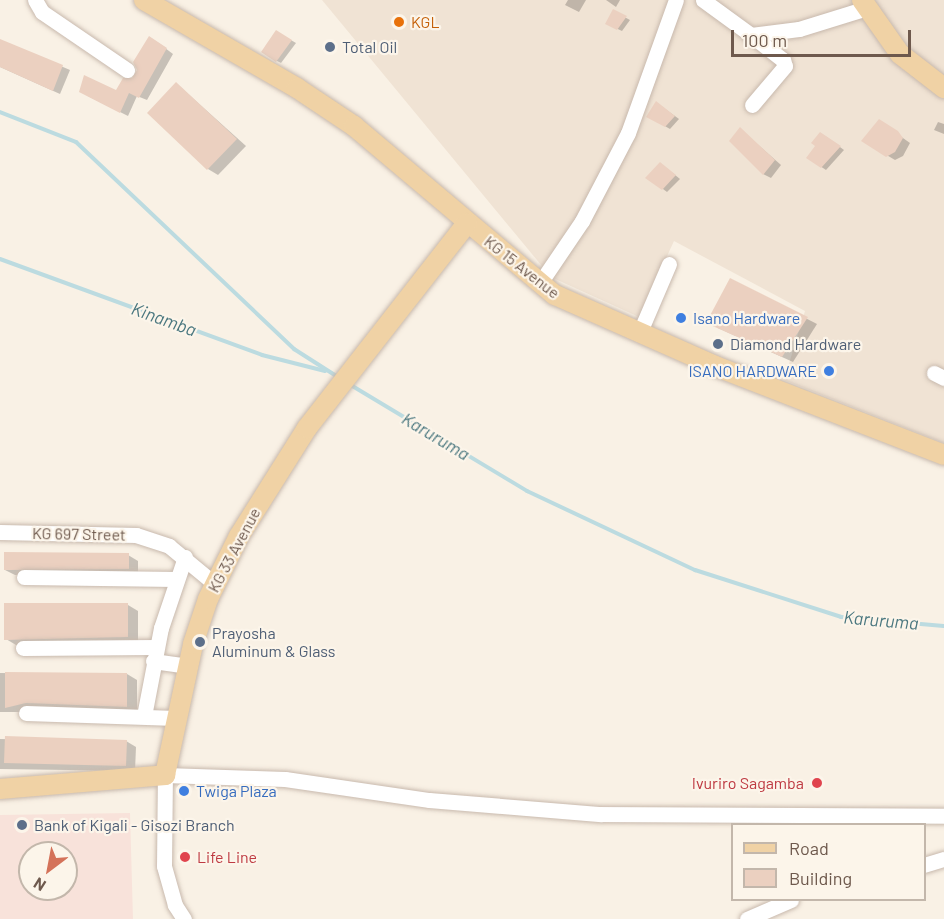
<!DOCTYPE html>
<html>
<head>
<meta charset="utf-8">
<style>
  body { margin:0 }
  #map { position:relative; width:944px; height:919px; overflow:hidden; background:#f9f1e5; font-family:Barlow,sans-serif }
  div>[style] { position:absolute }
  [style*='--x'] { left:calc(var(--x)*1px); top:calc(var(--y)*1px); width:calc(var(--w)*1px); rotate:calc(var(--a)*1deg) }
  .residential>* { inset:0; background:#f0e3d4 }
  .commercial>* { inset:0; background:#f8e2da }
  .shadow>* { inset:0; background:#0003 }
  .stream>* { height:4px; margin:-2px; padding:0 2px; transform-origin:2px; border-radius:2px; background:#bcdbe0 }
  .building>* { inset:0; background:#ebd0c0 }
  .roads { filter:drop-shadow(0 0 2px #c8b9ad) drop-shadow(0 0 2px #c8b9ad) }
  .minor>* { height:15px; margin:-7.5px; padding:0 7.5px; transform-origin:7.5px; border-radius:7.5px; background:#fff }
  .major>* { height:20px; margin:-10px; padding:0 10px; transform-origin:10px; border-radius:10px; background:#f0d2a5 }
  .dots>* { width:16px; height:16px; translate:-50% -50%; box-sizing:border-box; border:3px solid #fcf5ea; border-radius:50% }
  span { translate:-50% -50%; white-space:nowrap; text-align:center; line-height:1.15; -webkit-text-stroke:4.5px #fcf5ea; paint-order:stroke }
  .food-label { font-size:16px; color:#c56008 }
  .left { translate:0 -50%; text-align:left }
  .service-label { font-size:16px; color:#4e5e75 }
  .street-label { font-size:16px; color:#6e594d }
  .shop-label { font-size:16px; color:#366cbe }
  .right { translate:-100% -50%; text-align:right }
  .health-label { font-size:16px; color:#be3a42 }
  .water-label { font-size:18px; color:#4a777f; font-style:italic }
  .legend { position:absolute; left:731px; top:823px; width:195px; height:78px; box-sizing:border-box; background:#fcf5ea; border:2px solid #c3b7ab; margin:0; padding:8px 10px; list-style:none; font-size:18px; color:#6e594d }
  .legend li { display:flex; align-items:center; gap:12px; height:30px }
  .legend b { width:30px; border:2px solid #c3b7ab }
  .north { position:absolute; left:18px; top:841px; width:60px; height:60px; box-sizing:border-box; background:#fcf5ea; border:2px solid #c3b7ab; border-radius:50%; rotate:212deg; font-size:16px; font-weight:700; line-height:24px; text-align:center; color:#6e594d }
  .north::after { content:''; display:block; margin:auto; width:21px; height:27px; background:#d47259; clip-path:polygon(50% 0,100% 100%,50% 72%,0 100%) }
  .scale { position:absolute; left:731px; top:30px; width:180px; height:27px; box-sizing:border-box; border:3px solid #6e594d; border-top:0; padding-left:8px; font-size:18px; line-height:21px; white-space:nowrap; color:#6e594d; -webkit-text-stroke:4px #fcf5ea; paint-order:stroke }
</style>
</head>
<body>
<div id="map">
  <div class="residential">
    <i style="clip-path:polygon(322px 0,944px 0,944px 443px,784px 380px,805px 311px,674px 241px,639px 317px,551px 277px)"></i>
  </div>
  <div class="commercial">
    <i style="clip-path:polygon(evenodd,130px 813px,133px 919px,0 919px,0 815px,130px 813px,30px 853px,66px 853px,66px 889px,30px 889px,30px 853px)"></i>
  </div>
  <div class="shadow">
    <i style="clip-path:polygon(568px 0,586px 0,579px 12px,565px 5px)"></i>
    <i style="clip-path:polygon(606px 0,620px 0,616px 7px)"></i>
    <i style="clip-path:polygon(613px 11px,630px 20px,622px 31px,607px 24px)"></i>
    <i style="clip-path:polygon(277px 32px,296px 43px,281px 63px,277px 61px)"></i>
    <i style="clip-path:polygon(0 40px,70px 70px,60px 94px,0 67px)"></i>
    <i style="clip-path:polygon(157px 42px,173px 54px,147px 100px,137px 96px,128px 116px,88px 96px,116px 92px,133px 80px)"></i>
    <i style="clip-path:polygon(177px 84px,246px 146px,218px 175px,208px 169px)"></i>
    <i style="clip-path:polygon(661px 106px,679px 119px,670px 129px,649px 117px)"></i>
    <i style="clip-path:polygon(879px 121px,910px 143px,903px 156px,895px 160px,863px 141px)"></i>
    <i style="clip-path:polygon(938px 122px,944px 124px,944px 134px,934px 130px)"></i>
    <i style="clip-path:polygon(740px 129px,781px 165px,771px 178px,763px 174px)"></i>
    <i style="clip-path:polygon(825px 136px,844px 150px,826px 170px,808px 158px)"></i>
    <i style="clip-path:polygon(664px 166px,680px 179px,667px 192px,663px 189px)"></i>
    <i style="clip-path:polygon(731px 280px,817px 324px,793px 362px,718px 328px)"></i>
    <i style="clip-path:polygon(128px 555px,138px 561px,138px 574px,15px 575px,5px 570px)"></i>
    <i style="clip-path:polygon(128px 605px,138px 611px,138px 642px,16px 645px,6px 639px)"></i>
    <i style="clip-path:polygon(0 673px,127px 674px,137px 680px,137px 712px,0 712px)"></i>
    <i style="clip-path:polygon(0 739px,126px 741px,136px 747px,135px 771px,0 769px)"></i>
  </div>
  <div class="stream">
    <i style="--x:0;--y:112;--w:82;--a:21.5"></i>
    <i style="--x:76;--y:142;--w:301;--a:43.5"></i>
    <i style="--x:294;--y:349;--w:52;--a:32.5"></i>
    <i style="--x:0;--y:259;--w:279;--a:20.1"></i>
    <i style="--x:262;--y:355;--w:65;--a:14.3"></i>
    <i style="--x:349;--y:384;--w:208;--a:31"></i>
    <i style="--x:527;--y:491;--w:186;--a:25.2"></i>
    <i style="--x:695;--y:570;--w:153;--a:17.8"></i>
    <i style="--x:841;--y:617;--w:103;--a:5"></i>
  </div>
  <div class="building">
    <i style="clip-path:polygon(613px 9px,627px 16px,617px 30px,605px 24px)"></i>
    <i style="clip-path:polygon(276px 30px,292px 40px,276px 62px,261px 52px)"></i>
    <i style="clip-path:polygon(149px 36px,167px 48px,139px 98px,129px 93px,120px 113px,79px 92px,84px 75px,116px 90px,123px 78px,132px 78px,137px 70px,133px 62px)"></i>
    <i style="clip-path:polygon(0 39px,63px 65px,53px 91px,0 67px)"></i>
    <i style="clip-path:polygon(176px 82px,237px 139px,207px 170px,147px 113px)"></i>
    <i style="clip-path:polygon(656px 101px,675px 116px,665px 127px,646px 117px)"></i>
    <i style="clip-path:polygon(879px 119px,898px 131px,903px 138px,895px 152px,886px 157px,861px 141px)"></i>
    <i style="clip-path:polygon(740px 127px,775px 160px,763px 175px,729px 141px)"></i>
    <i style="clip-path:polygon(820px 132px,841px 146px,821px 168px,806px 158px,815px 146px,811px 143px)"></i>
    <i style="clip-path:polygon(660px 162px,676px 175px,662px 190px,645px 178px)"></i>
    <i style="clip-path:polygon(730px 278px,808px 317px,782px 357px,706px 323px)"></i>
    <i style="clip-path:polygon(4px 552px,129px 553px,129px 569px,4px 570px)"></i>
    <i style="clip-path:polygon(4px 603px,128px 603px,128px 637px,4px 640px)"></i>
    <i style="clip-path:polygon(5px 672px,127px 673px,127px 707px,26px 703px,5px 708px)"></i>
    <i style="clip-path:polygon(5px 736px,127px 740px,126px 766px,4px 763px)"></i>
  </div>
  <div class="roads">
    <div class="minor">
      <i style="--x:35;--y:0;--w:14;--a:60"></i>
      <i style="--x:42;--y:12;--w:103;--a:34.3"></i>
      <i style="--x:703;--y:0;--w:59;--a:36.1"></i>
      <i style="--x:751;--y:35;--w:48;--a:-7.1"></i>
      <i style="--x:799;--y:29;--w:71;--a:-17.2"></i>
      <i style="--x:751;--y:35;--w:41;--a:38"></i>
      <i style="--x:783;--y:60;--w:6;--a:72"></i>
      <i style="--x:785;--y:66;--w:51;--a:130.2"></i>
      <i style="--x:540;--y:283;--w:75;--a:-55.9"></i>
      <i style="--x:582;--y:221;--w:99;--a:-62.4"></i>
      <i style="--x:628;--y:133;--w:141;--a:-70.2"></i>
      <i style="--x:639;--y:334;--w:76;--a:-66.8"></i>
      <i style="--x:934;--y:373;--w:11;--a:27"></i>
      <i style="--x:0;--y:532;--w:136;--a:1.3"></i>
      <i style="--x:136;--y:535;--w:35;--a:18"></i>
      <i style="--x:169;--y:546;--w:60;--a:39.6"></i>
      <i style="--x:24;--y:577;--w:152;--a:0.8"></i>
      <i style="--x:23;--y:648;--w:133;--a:-0.4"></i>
      <i style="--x:153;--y:661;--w:34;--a:8"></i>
      <i style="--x:26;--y:713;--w:150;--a:1.9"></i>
      <i style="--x:144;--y:716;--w:90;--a:-79.1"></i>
      <i style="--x:161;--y:628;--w:75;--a:-71.3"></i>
      <i style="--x:924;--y:865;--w:21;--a:-17"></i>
      <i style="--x:184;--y:919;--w:17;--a:-123"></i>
      <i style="--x:175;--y:905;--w:41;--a:-105.8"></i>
      <i style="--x:164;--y:866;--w:91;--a:-89.4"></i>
      <i style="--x:165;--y:775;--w:120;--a:1.9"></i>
      <i style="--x:285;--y:779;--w:146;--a:8.3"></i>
      <i style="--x:429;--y:800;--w:173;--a:4.7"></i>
      <i style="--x:601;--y:814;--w:343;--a:0.3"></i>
      <i style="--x:747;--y:919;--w:48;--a:-23.4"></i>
    </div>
    <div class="major">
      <i style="--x:144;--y:0;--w:177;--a:29.9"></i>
      <i style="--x:297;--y:88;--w:69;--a:33.7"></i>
      <i style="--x:354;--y:126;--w:263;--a:40.1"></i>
      <i style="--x:555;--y:295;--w:175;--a:23.9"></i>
      <i style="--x:715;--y:366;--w:246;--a:21.2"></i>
      <i style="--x:862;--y:0;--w:66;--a:54.9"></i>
      <i style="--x:900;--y:54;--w:56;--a:37.7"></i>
      <i style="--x:0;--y:789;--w:166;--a:-4.8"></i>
      <i style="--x:165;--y:775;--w:134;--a:-77.9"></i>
      <i style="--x:193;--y:644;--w:47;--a:-71.6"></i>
      <i style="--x:208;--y:599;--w:70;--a:-63.8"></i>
      <i style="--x:239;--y:536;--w:128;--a:-57.8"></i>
      <i style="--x:307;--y:428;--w:260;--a:-52"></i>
    </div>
  </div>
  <div class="dots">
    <i style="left:399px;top:22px;background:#e8710a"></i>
    <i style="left:330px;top:47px;background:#5c6f8a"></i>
    <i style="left:681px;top:318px;background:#3f7fe0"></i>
    <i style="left:718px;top:344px;background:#5c6f8a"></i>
    <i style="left:829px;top:371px;background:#3f7fe0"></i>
    <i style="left:200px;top:642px;background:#5c6f8a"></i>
    <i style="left:817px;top:783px;background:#e0444e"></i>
    <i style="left:184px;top:791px;background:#3f7fe0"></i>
    <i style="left:22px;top:825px;background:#5c6f8a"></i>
    <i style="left:185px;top:857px;background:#e0444e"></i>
  </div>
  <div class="food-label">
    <span class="left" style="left:411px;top:22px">KGL</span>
  </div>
  <div class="service-label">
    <span class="left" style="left:342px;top:47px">Total Oil</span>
    <span class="left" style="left:730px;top:344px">Diamond Hardware</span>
    <span class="left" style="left:212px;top:642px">Prayosha<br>Aluminum &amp; Glass</span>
    <span class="left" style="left:34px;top:825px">Bank of Kigali - Gisozi Branch</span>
  </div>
  <div class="street-label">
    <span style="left:522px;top:267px;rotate:38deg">KG 15 Avenue</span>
    <span style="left:79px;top:534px;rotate:1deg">KG 697 Street</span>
    <span style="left:234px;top:550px;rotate:-62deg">KG 33 Avenue</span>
  </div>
  <div class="shop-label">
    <span class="left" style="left:693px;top:318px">Isano Hardware</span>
    <span class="right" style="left:817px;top:371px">ISANO HARDWARE</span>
    <span class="left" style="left:196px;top:791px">Twiga Plaza</span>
  </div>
  <div class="health-label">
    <span class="right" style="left:804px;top:783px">Ivuriro Sagamba</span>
    <span class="left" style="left:197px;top:857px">Life Line</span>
  </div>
  <div class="water-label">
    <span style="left:164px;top:319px;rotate:20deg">Kinamba</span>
    <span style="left:436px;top:436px;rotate:31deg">Karuruma</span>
    <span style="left:881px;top:620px;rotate:5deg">Karuruma</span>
  </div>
  <ul class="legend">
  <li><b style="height:8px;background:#f0d2a5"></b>Road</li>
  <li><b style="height:16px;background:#ebd0c0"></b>Building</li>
  </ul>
  <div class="north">N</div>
  <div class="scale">100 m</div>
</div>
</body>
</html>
